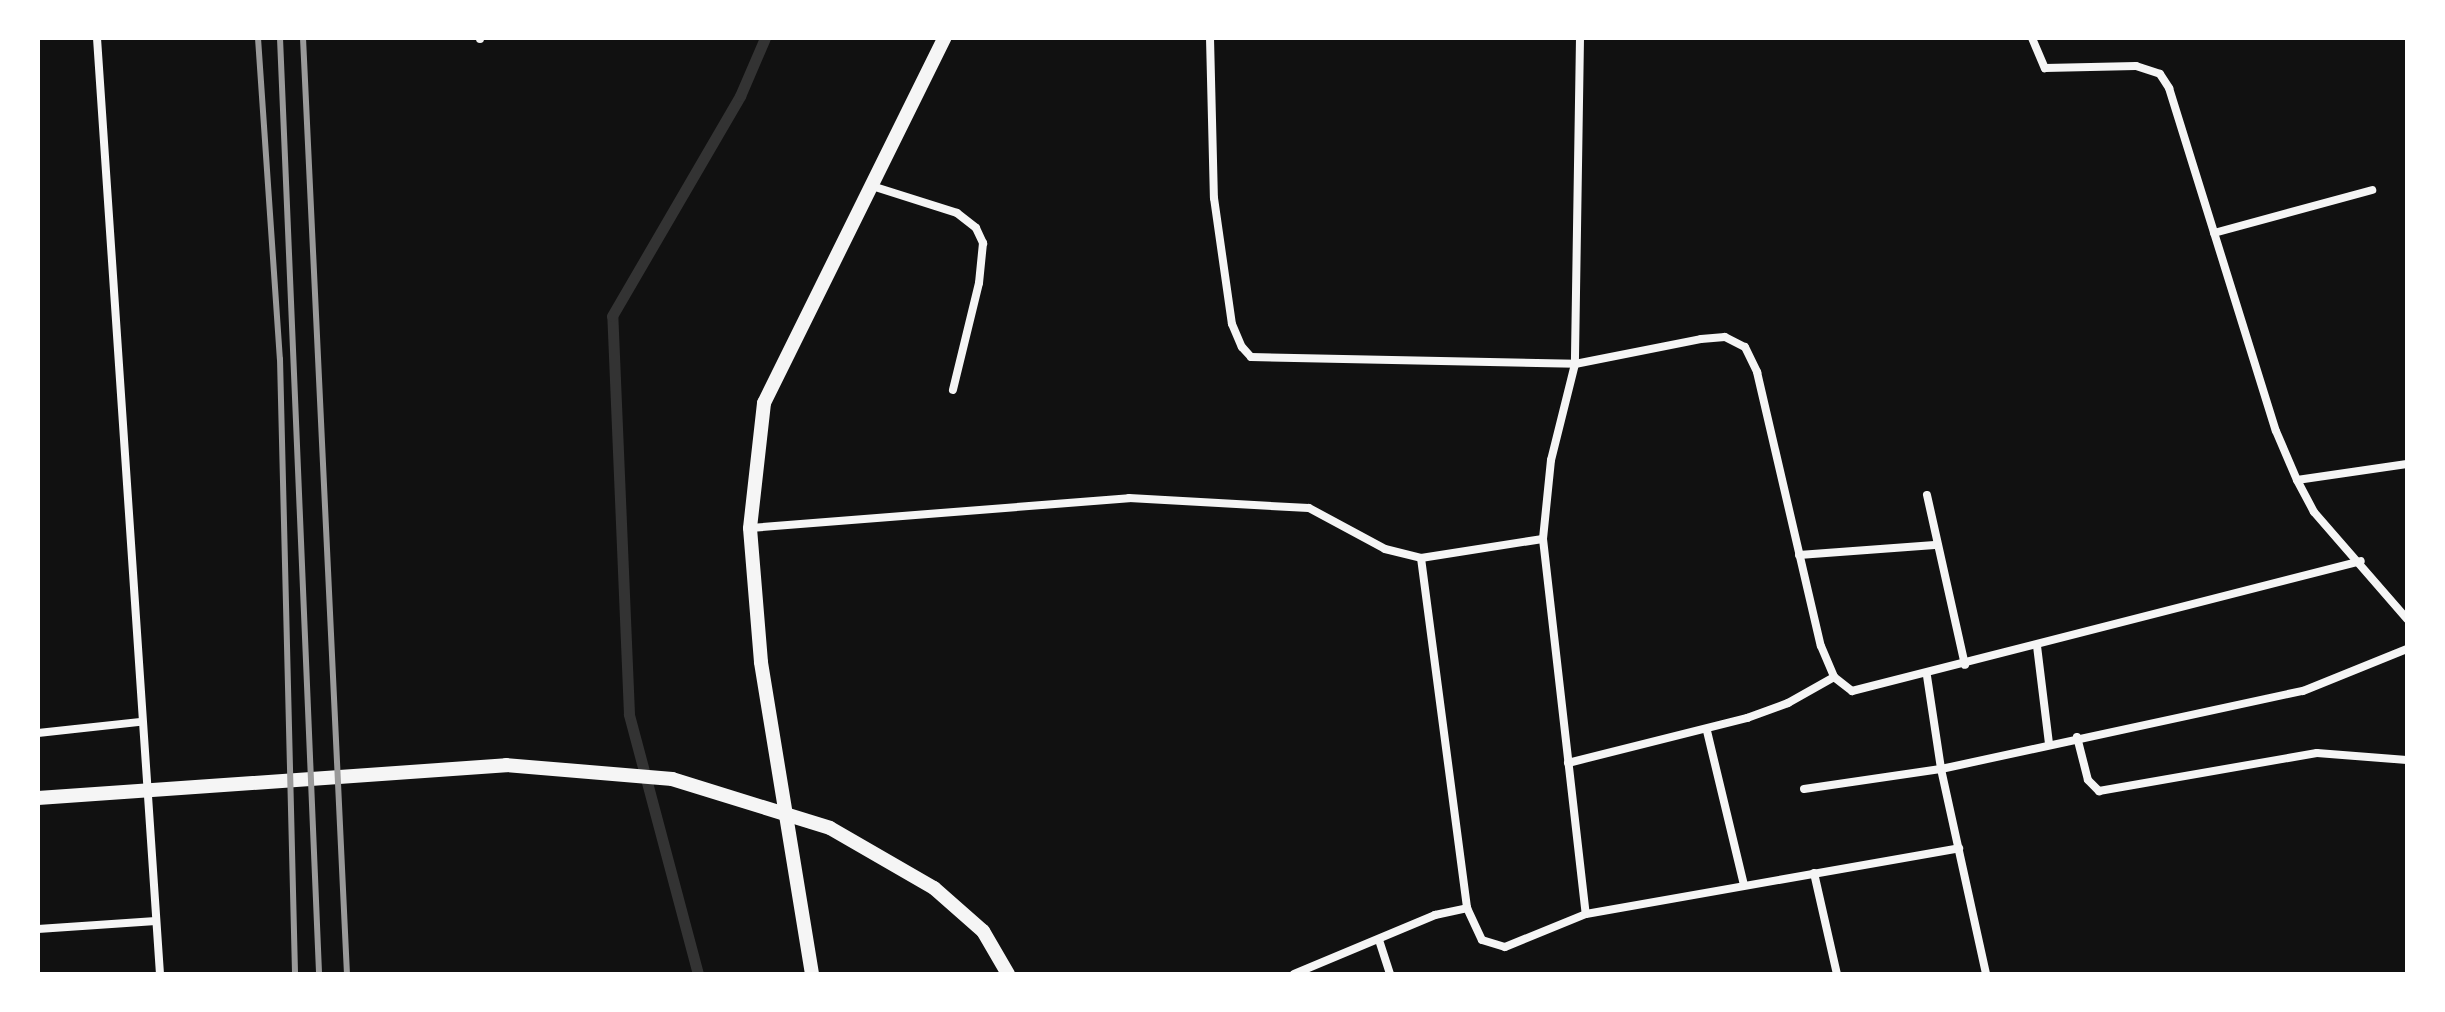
<!DOCTYPE html>
<html>
<head>
<meta charset="utf-8">
<style>
  body { margin:0 }
  #map { position:relative; width:2445px; height:1012px; overflow:hidden; background:#111; font-family:"Space Grotesk",sans-serif }
  div>[style] { position:absolute }
  [style*='--x'] { left:calc(var(--x)*1px); top:calc(var(--y)*1px); width:calc(var(--w)*1px); rotate:calc(var(--a)*1deg) }
  .stream>* { height:11px; margin:-5.5px; padding:0 5.5px; transform-origin:5.5px; border-radius:5.5px; background:#333 }
  .minor>* { height:8px; margin:-4px; padding:0 4px; transform-origin:4px; border-radius:4px; background:#f5f5f5 }
  .tertiary>* { height:14px; margin:-7px; padding:0 7px; transform-origin:7px; border-radius:7px; background:#f5f5f5 }
  .rail>* { height:6px; margin:-3px; padding:0 3px; transform-origin:3px; border-radius:3px; background:#9a9a9a }
  span { translate:-50% -50%; white-space:nowrap; text-align:center; line-height:1.15; -webkit-text-stroke:6px #fff; paint-order:stroke }
  .frame { position:absolute; inset:0; border:40px solid #fff; pointer-events:none }
</style>
</head>
<body>
<div id="map">
  <div class="stream">
    <i style="--x:698;--y:974;--w:269;--a:-104.9"></i>
    <i style="--x:629;--y:714;--w:398;--a:-92.4"></i>
    <i style="--x:612;--y:316;--w:255;--a:-59.8"></i>
    <i style="--x:740;--y:96;--w:63;--a:-66.7"></i>
  </div>
  <div class="minor">
    <i style="--x:97;--y:38;--w:938;--a:86.15"></i>
    <i style="--x:480;--y:38;--w:1;--a:90"></i>
    <i style="--x:1210;--y:38;--w:160;--a:88.6"></i>
    <i style="--x:1214;--y:198;--w:127;--a:81.9"></i>
    <i style="--x:1232;--y:324;--w:25;--a:67"></i>
    <i style="--x:1242;--y:347;--w:13;--a:48"></i>
    <i style="--x:1251;--y:357;--w:324;--a:1.2"></i>
    <i style="--x:1575;--y:364;--w:128;--a:-11.2"></i>
    <i style="--x:1701;--y:339;--w:24;--a:-5"></i>
    <i style="--x:1725;--y:337;--w:22;--a:27"></i>
    <i style="--x:1745;--y:347;--w:28;--a:64"></i>
    <i style="--x:1757;--y:372;--w:281;--a:76.9"></i>
    <i style="--x:1821;--y:646;--w:34;--a:67"></i>
    <i style="--x:1834;--y:677;--w:23;--a:38"></i>
    <i style="--x:1852;--y:691;--w:525;--a:-14.33"></i>
    <i style="--x:1580;--y:38;--w:326;--a:90.9"></i>
    <i style="--x:1575;--y:364;--w:99;--a:104"></i>
    <i style="--x:1551;--y:460;--w:79;--a:95.8"></i>
    <i style="--x:1543;--y:539;--w:377;--a:83.5"></i>
    <i style="--x:2032;--y:38;--w:33;--a:67"></i>
    <i style="--x:2045;--y:68;--w:91;--a:-1.3"></i>
    <i style="--x:2136;--y:66;--w:25;--a:18"></i>
    <i style="--x:2160;--y:74;--w:17;--a:57"></i>
    <i style="--x:2169;--y:88;--w:359;--a:72.7"></i>
    <i style="--x:2276;--y:431;--w:53;--a:66.8"></i>
    <i style="--x:2297;--y:480;--w:36;--a:62"></i>
    <i style="--x:2314;--y:512;--w:142;--a:49"></i>
    <i style="--x:872;--y:186;--w:89;--a:17.6"></i>
    <i style="--x:957;--y:213;--w:24;--a:38"></i>
    <i style="--x:976;--y:228;--w:17;--a:65"></i>
    <i style="--x:983;--y:243;--w:40;--a:95.7"></i>
    <i style="--x:979;--y:283;--w:110;--a:103.7"></i>
    <i style="--x:2214;--y:233;--w:164;--a:-15.2"></i>
    <i style="--x:2297;--y:480;--w:111;--a:-8.3"></i>
    <i style="--x:1927;--y:495;--w:174;--a:77.4"></i>
    <i style="--x:750;--y:528;--w:380;--a:-4.5"></i>
    <i style="--x:1129;--y:498;--w:180;--a:3.2"></i>
    <i style="--x:1309;--y:508;--w:86;--a:28.3"></i>
    <i style="--x:1385;--y:549;--w:37;--a:14"></i>
    <i style="--x:1421;--y:558;--w:123;--a:-8.9"></i>
    <i style="--x:1799;--y:555;--w:136;--a:-4.2"></i>
    <i style="--x:1421;--y:558;--w:353;--a:82.5"></i>
    <i style="--x:2037;--y:646;--w:99;--a:83"></i>
    <i style="--x:1927;--y:676;--w:94;--a:81.4"></i>
    <i style="--x:1941;--y:769;--w:210;--a:77.6"></i>
    <i style="--x:1707;--y:731;--w:158;--a:76.5"></i>
    <i style="--x:38;--y:733;--w:103;--a:-6.2"></i>
    <i style="--x:2077;--y:737;--w:44;--a:75.7"></i>
    <i style="--x:2088;--y:780;--w:16;--a:45"></i>
    <i style="--x:2099;--y:791;--w:221;--a:-9.9"></i>
    <i style="--x:2317;--y:753;--w:90;--a:4.4"></i>
    <i style="--x:1568;--y:763;--w:185;--a:-14.1"></i>
    <i style="--x:1747;--y:718;--w:44;--a:-20.1"></i>
    <i style="--x:1788;--y:703;--w:53;--a:-29.5"></i>
    <i style="--x:1804;--y:789;--w:138;--a:-8.3"></i>
    <i style="--x:1941;--y:769;--w:370;--a:-12.2"></i>
    <i style="--x:2303;--y:691;--w:112;--a:-22"></i>
    <i style="--x:1814;--y:873;--w:104;--a:77.2"></i>
    <i style="--x:38;--y:929;--w:118;--a:-3.9"></i>
    <i style="--x:1379;--y:940;--w:36;--a:72"></i>
    <i style="--x:1294;--y:974;--w:153;--a:-22.7"></i>
    <i style="--x:1435;--y:915;--w:33;--a:-12"></i>
    <i style="--x:1467;--y:908;--w:35;--a:65"></i>
    <i style="--x:1482;--y:940;--w:24;--a:17"></i>
    <i style="--x:1505;--y:947;--w:87;--a:-22.2"></i>
    <i style="--x:1586;--y:914;--w:379;--a:-10"></i>
  </div>
  <div class="tertiary">
    <i style="--x:38;--y:798;--w:469;--a:-4"></i>
    <i style="--x:506;--y:765;--w:167;--a:4.8"></i>
    <i style="--x:672;--y:779;--w:165;--a:17.2"></i>
    <i style="--x:830;--y:828;--w:120;--a:30"></i>
    <i style="--x:934;--y:888;--w:65;--a:41.3"></i>
    <i style="--x:983;--y:931;--w:50;--a:59.8"></i>
    <i style="--x:812;--y:974;--w:316;--a:-99.3"></i>
    <i style="--x:761;--y:662;--w:134;--a:-94.7"></i>
    <i style="--x:750;--y:528;--w:126;--a:-83.6"></i>
    <i style="--x:764;--y:403;--w:407;--a:-63.7"></i>
  </div>
  <div class="rail">
    <i style="--x:258;--y:38;--w:322;--a:86.1"></i>
    <i style="--x:280;--y:359;--w:615;--a:88.6"></i>
    <i style="--x:280;--y:38;--w:937;--a:87.61"></i>
    <i style="--x:303;--y:38;--w:937;--a:87.31"></i>
  </div>
  <div class="frame"></div>
</div>
</body>
</html>
